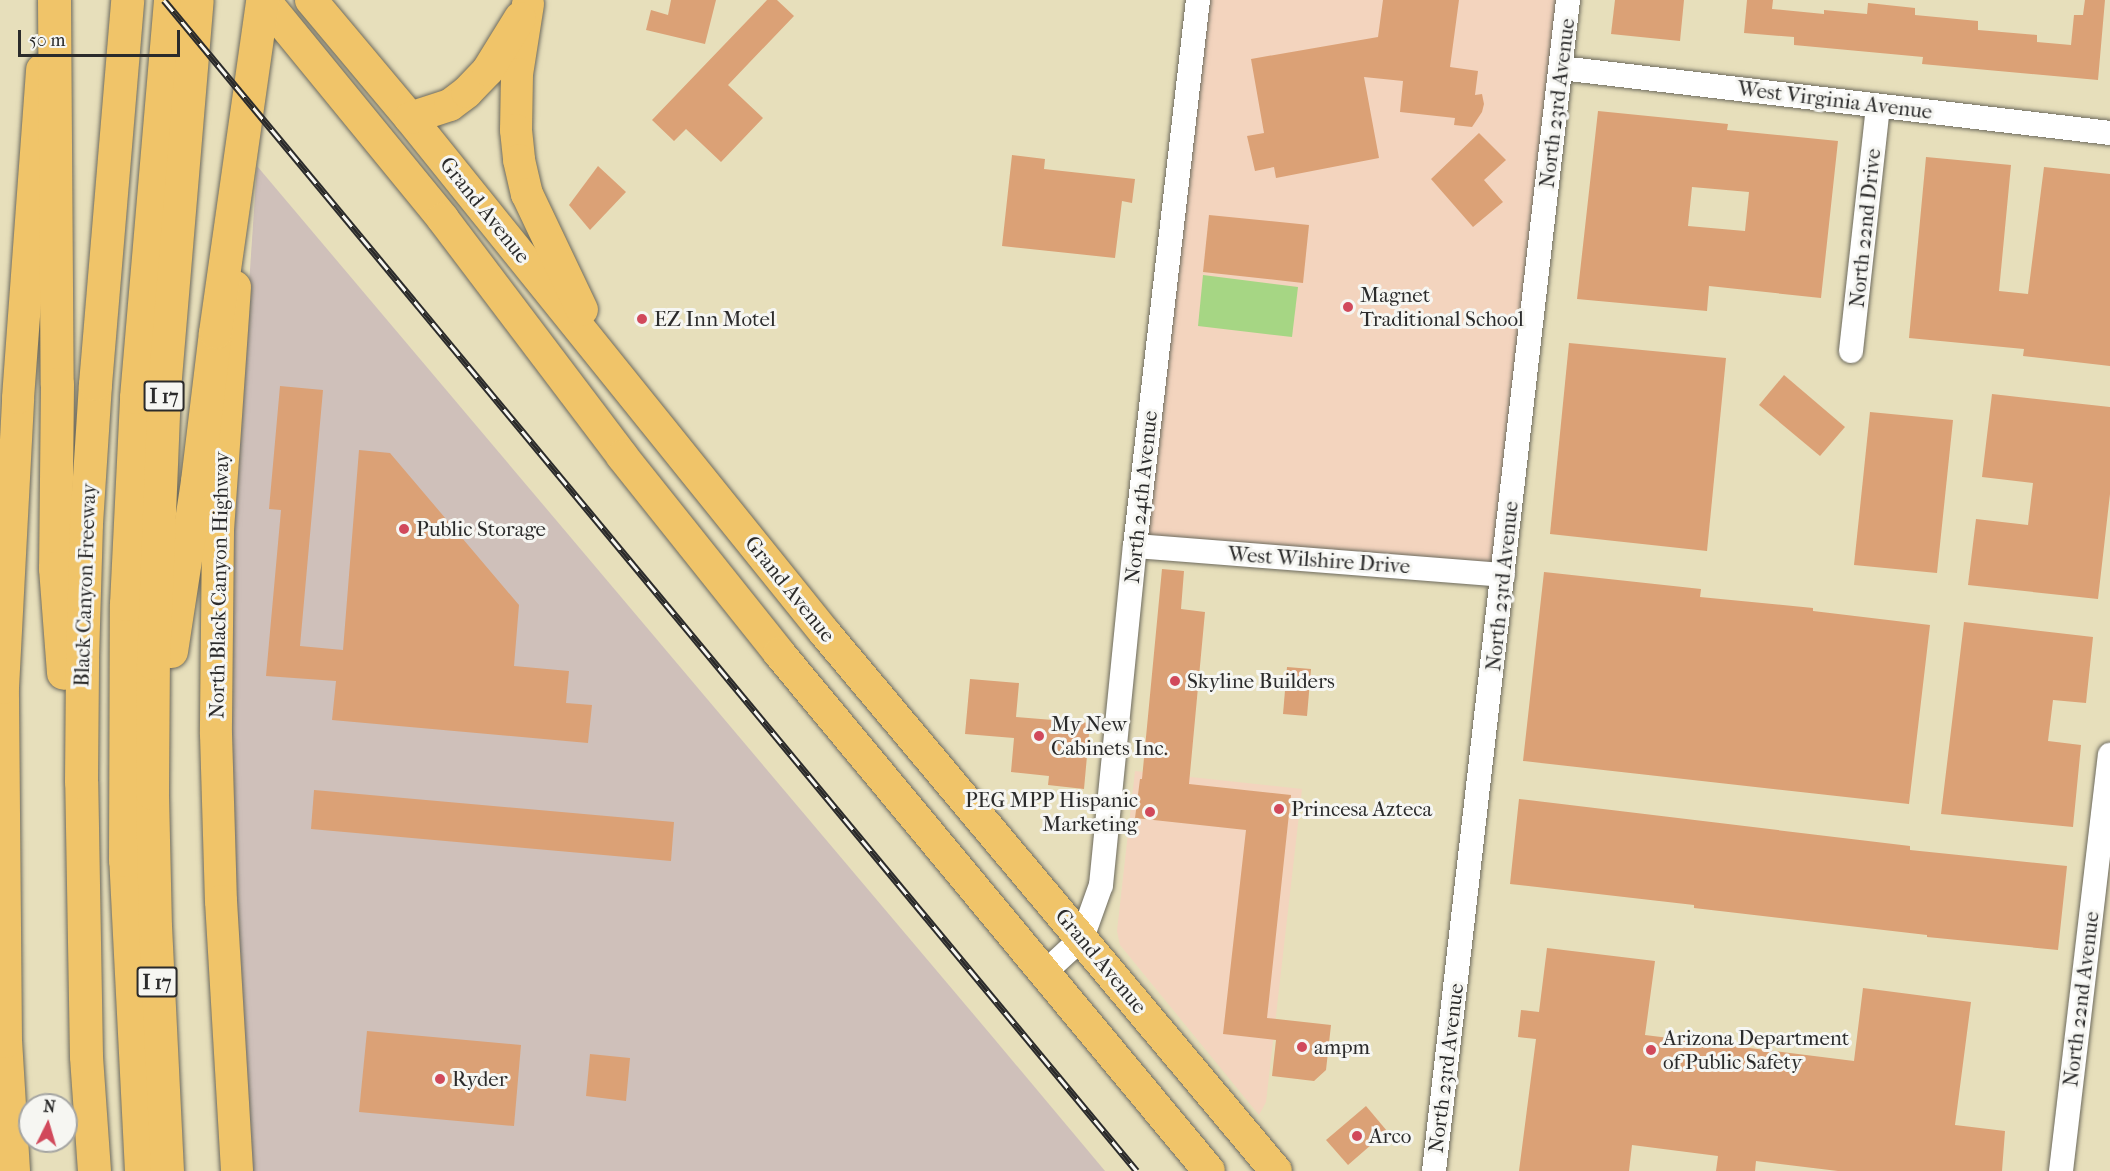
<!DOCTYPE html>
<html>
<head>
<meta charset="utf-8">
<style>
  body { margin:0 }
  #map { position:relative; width:2110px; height:1171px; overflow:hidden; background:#e7dfbb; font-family:"IM FELL French Canon",serif }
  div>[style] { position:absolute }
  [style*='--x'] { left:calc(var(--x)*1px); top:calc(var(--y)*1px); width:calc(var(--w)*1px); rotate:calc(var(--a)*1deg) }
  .built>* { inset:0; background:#f3d4be }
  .industrial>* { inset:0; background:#cfc0ba }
  .green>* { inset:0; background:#a6d684 }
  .building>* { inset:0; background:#dba176 }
  .roads { filter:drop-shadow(0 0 2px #6d6a5d) drop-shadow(0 0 2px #6d6a5d) }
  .minor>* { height:24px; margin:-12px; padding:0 12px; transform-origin:12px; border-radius:12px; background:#fff }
  .major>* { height:32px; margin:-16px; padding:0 16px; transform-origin:16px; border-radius:16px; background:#f0c469 }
  .highway>* { height:33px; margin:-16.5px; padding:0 16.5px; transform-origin:16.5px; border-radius:16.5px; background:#f0c469 }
  .rail>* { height:7px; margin-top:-3.5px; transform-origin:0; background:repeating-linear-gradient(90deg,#f6f6f2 0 14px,#2b2b2b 0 28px); box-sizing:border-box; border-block:2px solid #2b2b2b }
  .dots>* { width:16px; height:16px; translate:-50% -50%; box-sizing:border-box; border:3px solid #f6f6f2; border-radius:50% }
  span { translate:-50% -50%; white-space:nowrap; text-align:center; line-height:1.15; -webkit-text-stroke:6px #f6f6f2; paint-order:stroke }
  .shield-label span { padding:2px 4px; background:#f6f6f2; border:2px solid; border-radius:4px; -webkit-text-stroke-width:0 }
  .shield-label { font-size:20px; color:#2b2b2b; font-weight:700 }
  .street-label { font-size:21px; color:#2b2b2b }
  .poi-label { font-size:21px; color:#2b2b2b }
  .left { translate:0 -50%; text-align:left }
  .right { translate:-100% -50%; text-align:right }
  .north { position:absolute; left:18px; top:1093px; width:60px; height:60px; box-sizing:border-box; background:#f6f6f2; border:2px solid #a5a5a2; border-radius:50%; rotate:5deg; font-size:16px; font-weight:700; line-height:24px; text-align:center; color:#2b2b2b }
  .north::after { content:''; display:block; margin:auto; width:21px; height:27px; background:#d1495b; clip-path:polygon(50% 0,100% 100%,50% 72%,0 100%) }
  .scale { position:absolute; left:18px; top:30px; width:162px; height:27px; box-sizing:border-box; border:3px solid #2b2b2b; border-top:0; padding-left:8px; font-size:18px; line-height:21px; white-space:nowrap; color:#2b2b2b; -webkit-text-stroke:4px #f6f6f2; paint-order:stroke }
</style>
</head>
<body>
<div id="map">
  <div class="built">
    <i style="clip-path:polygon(1198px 0,1569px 0,1503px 575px,1135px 546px)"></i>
    <i style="clip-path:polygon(1135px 771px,1302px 789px,1266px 1102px,1259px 1115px,1120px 945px,1117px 931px)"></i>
  </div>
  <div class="industrial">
    <i style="clip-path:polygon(257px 166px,991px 1035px,1105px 1171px,250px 1171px,231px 838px,231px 551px)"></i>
  </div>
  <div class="green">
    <i style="clip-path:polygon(1203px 275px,1298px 287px,1292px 337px,1198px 326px)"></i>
  </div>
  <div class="building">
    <i style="clip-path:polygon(671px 0,716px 0,705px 44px,646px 30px,651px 10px,668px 15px)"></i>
    <i style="clip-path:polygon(767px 0,777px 0,794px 16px,728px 85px,763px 118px,721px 162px,686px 129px,674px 141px,652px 120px)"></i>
    <i style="clip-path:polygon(1383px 0,1459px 0,1450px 67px,1478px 71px,1475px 95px,1482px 94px,1484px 104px,1482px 112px,1472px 127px,1454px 125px,1455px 118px,1400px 112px,1403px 81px,1364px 77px,1379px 158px,1276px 178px,1274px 167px,1255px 171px,1247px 136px,1264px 133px,1251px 59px,1378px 37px)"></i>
    <i style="clip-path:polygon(1615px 0,1684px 0,1680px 41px,1611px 34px)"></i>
    <i style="clip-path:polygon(1747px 0,1773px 0,1772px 9px,1824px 14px,1824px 10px,1867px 14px,1868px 3px,1915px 8px,1915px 15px,1978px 21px,1978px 30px,2037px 35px,2037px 42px,2071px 45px,2074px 15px,2083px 15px,2085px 0,2105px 0,2098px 80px,1922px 64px,1923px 57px,1794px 45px,1794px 37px,1744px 33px)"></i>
    <i style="clip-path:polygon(evenodd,1598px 111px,1728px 124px,1727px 130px,1838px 141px,1821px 298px,1709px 286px,1707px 311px,1577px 299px,1598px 111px,1692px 187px,1749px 192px,1745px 231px,1688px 226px,1692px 187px)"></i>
    <i style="clip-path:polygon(1479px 133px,1506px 160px,1484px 180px,1503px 202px,1473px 227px,1431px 179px)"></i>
    <i style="clip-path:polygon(1012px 155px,1045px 159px,1044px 169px,1135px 179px,1132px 203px,1122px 201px,1115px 258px,1002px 246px)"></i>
    <i style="clip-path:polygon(1926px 157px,2011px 165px,1999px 291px,2028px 294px,2044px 167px,2110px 174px,2110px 366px,2023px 356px,2024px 349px,1909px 338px)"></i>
    <i style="clip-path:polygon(598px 166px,626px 192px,590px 230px,569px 205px)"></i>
    <i style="clip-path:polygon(1209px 215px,1309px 225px,1303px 283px,1203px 272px)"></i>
    <i style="clip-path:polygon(1569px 343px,1726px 358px,1707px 551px,1550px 534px)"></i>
    <i style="clip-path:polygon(1784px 375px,1845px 427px,1820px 456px,1759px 405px)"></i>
    <i style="clip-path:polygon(280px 386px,323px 390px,300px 646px,343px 650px,359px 450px,390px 453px,519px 605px,514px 666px,569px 671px,566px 703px,592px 705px,588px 743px,332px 720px,336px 681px,266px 676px,281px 510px,269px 509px)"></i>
    <i style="clip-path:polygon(1992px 394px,2110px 407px,2110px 494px,2098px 599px,1968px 585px,1976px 519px,2028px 525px,2033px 483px,1982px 477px)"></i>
    <i style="clip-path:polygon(1870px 412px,1953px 420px,1937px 573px,1854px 565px)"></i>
    <i style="clip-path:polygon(1162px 569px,1184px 571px,1181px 609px,1205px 612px,1189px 784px,1291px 795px,1267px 1018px,1331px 1025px,1326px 1070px,1314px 1081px,1272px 1076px,1276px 1040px,1223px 1034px,1246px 830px,1135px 818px,1140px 779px,1142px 779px)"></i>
    <i style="clip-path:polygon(1544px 572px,1701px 589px,1700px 597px,1813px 608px,1813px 611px,1930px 625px,1909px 804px,1523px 761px)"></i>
    <i style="clip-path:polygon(1964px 622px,2093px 637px,2086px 703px,2053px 700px,2048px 741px,2081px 745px,2073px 827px,1941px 814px)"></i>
    <i style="clip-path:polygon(1287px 667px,1311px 669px,1307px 716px,1283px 714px)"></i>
    <i style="clip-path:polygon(970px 679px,1019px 683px,1016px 717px,1090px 723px,1084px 789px,1048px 785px,1049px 776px,1011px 772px,1014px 738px,965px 734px)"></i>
    <i style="clip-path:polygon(314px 790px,674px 822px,671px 861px,311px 829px)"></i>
    <i style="clip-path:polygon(1519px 799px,1910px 846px,1910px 850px,2067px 866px,2058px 950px,1927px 937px,1927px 935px,1694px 908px,1694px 905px,1510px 884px)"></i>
    <i style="clip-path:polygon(1547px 948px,1655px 961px,1645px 1035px,1854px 1061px,1863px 988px,1971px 1002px,1955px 1125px,2005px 1131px,2002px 1171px,1838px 1171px,1756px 1161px,1755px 1171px,1716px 1171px,1718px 1156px,1632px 1145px,1629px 1171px,1519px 1171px,1536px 1039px,1518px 1037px,1521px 1010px,1539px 1012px)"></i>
    <i style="clip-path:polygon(367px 1031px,521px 1045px,514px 1126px,359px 1112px)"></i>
    <i style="clip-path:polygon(590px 1054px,630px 1058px,626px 1101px,586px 1096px)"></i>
    <i style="clip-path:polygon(1366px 1106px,1387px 1131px,1348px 1165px,1326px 1140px)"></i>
  </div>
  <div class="roads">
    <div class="minor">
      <i style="--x:1561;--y:68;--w:553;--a:6.75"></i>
      <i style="--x:1851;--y:351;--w:246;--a:-83.7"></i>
      <i style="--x:1135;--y:546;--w:369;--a:4.5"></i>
      <i style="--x:1043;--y:974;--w:53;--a:-42.7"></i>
      <i style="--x:1082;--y:938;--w:56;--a:-70.3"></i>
      <i style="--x:1101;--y:885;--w:341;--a:-84.3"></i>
      <i style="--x:1135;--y:546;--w:550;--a:-83.42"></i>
      <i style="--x:1434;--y:1171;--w:1179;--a:-83.47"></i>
      <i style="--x:2061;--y:1171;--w:419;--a:-83.3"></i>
    </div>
    <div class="major">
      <i style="--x:264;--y:0;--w:283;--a:50.7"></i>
      <i style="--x:443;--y:219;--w:297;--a:52.9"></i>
      <i style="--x:622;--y:456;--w:252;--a:51.4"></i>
      <i style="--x:779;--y:653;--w:673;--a:50.3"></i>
      <i style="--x:311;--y:0;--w:154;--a:50"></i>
      <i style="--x:410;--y:118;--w:661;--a:51.14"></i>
      <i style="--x:825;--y:633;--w:702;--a:50.03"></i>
      <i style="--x:528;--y:4;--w:71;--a:98.9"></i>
      <i style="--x:517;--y:74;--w:56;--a:91"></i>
      <i style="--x:516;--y:130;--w:30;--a:84"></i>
      <i style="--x:519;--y:160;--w:35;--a:77"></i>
      <i style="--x:527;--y:194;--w:128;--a:64.6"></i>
      <i style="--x:410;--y:118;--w:42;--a:-18"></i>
      <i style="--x:450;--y:105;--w:21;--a:-37"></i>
      <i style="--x:467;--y:92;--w:30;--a:-46"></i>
      <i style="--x:488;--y:70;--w:61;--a:-58.4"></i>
      <i style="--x:235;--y:287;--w:245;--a:94"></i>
      <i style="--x:218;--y:531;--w:203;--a:90.6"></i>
      <i style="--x:216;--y:734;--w:167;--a:88.3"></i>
      <i style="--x:221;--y:901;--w:270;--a:86.6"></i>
      <i style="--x:14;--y:1171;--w:129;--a:-93.5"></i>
      <i style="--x:6;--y:1042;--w:354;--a:-90.5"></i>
      <i style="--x:3;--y:688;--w:290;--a:-87"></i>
      <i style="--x:18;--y:398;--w:329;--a:-85.8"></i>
    </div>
    <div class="highway">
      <i style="--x:54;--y:0;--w:384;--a:89.6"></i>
      <i style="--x:57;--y:384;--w:184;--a:90.6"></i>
      <i style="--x:55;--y:568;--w:105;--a:85.6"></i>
      <i style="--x:171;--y:651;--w:172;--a:-81.3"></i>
      <i style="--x:197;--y:481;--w:150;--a:-83.1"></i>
      <i style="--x:215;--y:332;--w:335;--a:-81.9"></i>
      <i style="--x:94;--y:1171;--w:115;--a:-94"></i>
      <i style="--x:86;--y:1056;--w:274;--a:-91"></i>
      <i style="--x:81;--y:782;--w:124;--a:-89.5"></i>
      <i style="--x:82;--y:658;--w:135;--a:-88.3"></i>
      <i style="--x:86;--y:523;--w:139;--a:-86.3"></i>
      <i style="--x:95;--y:384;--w:385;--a:-85.2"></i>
      <i style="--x:141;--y:1171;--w:311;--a:-92.9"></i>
      <i style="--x:125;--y:860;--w:256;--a:-89.8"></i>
      <i style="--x:126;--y:604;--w:207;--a:-87.2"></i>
      <i style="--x:136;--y:397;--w:398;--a:-85.1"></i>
      <i style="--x:167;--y:1171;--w:244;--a:-92.8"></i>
      <i style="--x:155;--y:927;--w:134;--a:-91.3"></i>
      <i style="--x:152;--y:793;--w:130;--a:-89.6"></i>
      <i style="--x:153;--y:663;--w:274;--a:-87.7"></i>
      <i style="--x:164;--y:389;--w:390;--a:-85.2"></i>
    </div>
  </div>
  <div class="rail">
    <i style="--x:164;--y:0;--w:1522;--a:50.28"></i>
  </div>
  <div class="dots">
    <i style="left:1348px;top:307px;background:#d1495b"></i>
    <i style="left:642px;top:319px;background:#d1495b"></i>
    <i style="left:404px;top:529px;background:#d1495b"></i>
    <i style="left:1175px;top:681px;background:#d1495b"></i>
    <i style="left:1039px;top:736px;background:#d1495b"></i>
    <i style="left:1279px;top:809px;background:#d1495b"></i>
    <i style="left:1150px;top:812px;background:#d1495b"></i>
    <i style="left:1302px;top:1047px;background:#d1495b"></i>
    <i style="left:1651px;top:1050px;background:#d1495b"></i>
    <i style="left:440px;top:1079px;background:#d1495b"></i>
    <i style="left:1357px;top:1136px;background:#d1495b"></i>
  </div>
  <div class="shield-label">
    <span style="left:164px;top:396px">I 17</span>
    <span style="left:157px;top:982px">I 17</span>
  </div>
  <div class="street-label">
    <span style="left:1835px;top:100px;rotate:7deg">West Virginia Avenue</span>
    <span style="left:1557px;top:103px;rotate:-83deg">North 23rd Avenue</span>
    <span style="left:485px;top:210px;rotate:51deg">Grand Avenue</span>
    <span style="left:1865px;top:228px;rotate:-84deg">North 22nd Drive</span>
    <span style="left:1141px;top:497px;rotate:-84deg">North 24th Avenue</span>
    <span style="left:1319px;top:560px;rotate:4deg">West Wilshire Drive</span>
    <span style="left:85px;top:585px;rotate:-88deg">Black Canyon Freeway</span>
    <span style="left:219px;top:585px;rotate:-89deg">North Black Canyon Highway</span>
    <span style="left:1502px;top:586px;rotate:-84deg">North 23rd Avenue</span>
    <span style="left:790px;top:589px;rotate:51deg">Grand Avenue</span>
    <span style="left:1101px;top:961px;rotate:50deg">Grand Avenue</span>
    <span style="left:2081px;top:999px;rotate:-83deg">North 22nd Avenue</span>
    <span style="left:1446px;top:1068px;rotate:-83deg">North 23rd Avenue</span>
  </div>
  <div class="poi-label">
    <span class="left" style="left:1360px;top:307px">Magnet<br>Traditional School</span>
    <span class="left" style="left:654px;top:319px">EZ Inn Motel</span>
    <span class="left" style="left:416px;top:529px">Public Storage</span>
    <span class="left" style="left:1187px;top:681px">Skyline Builders</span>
    <span class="left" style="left:1051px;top:736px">My New<br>Cabinets Inc.</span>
    <span class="right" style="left:1138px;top:812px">PEG MPP Hispanic<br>Marketing</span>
    <span class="left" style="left:1291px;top:809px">Princesa Azteca</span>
    <span class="left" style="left:1663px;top:1050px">Arizona Department<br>of Public Safety</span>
    <span class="left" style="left:1314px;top:1047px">ampm</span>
    <span class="left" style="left:452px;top:1079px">Ryder</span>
    <span class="left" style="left:1369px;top:1136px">Arco</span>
  </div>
  <div class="north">N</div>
  <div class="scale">50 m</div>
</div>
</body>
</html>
